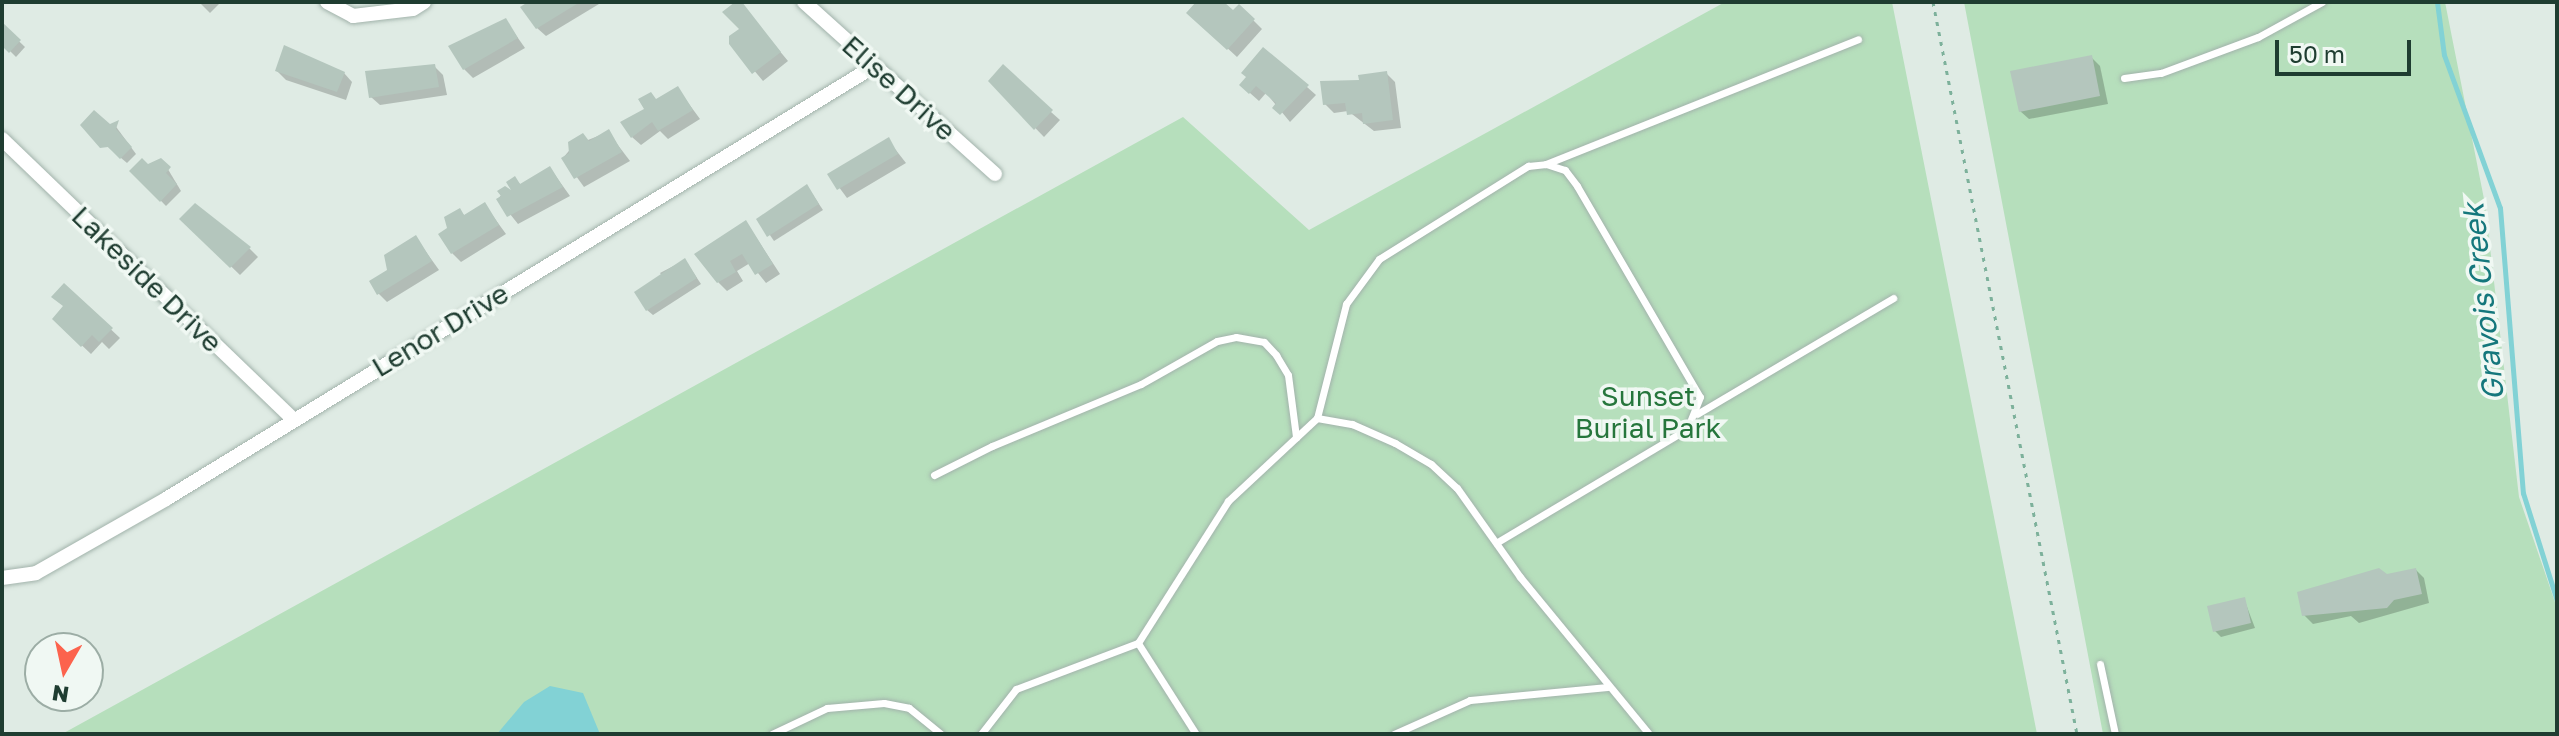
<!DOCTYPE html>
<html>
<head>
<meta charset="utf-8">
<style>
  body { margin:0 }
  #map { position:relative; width:2559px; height:736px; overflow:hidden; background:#dfebe4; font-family:"Golos Text",sans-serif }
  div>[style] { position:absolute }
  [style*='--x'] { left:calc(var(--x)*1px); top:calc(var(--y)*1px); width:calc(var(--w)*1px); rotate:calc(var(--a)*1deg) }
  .green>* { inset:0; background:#b6dfbc }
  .water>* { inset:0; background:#82d2d5 }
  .shadow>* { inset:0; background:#0003 }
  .stream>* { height:5px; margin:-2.5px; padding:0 2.5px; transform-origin:2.5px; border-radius:2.5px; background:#82d2d5 }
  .building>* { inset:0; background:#b4c6bd }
  .path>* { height:3px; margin-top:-1.5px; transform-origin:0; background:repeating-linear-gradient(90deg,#7db19b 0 4px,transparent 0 10px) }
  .roads { filter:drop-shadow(0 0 2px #a2b3ab) drop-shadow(0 0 2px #a2b3ab) }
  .service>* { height:7px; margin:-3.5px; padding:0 3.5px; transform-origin:3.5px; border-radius:3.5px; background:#fff }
  .minor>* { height:14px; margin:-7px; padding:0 7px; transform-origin:7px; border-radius:7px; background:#fff }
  span { translate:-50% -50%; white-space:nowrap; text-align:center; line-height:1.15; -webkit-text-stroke:7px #f0f8f3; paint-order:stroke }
  .street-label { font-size:28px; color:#1f3d31 }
  .park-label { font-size:28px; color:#26763c }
  .water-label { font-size:30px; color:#15777c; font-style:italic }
  .frame { position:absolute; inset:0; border:4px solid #1f3d31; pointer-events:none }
  .north { position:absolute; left:24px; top:632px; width:80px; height:80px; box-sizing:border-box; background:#f0f8f3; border:2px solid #9cada5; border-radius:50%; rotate:189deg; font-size:22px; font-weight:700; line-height:32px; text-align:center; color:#1f3d31 }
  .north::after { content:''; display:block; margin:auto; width:28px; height:36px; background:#fc634d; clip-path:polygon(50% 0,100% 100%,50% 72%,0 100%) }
  .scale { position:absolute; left:2275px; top:40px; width:136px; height:36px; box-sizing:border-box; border:4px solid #1f3d31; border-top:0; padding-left:10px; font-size:24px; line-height:28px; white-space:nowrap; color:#1f3d31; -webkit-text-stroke:6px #f0f8f3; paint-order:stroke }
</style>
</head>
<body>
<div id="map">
  <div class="green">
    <i style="clip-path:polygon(1725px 2px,1892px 2px,2037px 734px,62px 734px,1183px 117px,1309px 230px)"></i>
    <i style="clip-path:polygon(1964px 2px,2445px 2px,2485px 204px,2519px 497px,2557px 608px,2557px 734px,2103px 734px)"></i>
  </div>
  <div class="water">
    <i style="clip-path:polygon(550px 686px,583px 693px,600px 734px,497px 734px,524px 702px)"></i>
  </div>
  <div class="shadow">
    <i style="clip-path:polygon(199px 2px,221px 2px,210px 13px)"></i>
    <i style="clip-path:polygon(534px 2px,597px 2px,599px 4px,546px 36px,537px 28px)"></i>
    <i style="clip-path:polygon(739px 2px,788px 61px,763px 81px,731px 43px,742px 29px)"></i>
    <i style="clip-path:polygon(1196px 2px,1233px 13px,1239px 6px,1262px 29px,1237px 57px,1198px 21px)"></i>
    <i style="clip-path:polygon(506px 21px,525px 48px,473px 78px,464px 69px)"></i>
    <i style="clip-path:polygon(2px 25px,25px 47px,16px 57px,2px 43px)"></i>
    <i style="clip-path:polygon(2091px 57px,2100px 66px,2108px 104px,2029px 119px,2020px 111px)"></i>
    <i style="clip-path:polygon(434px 66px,443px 75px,447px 95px,380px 105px,371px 97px)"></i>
    <i style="clip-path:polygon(277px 71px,344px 73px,352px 82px,346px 100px,286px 80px)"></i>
    <i style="clip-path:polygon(1386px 73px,1395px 82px,1401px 128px,1374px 131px,1348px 111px,1334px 113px,1325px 104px)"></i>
    <i style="clip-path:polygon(990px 81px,1051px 112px,1060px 120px,1044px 137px)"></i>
    <i style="clip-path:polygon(1241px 85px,1307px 87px,1316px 95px,1290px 122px,1266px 93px,1259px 101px)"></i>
    <i style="clip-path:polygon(678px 89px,700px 119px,668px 139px,660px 131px,641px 145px,632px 137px,647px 109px)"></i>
    <i style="clip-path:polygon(114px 124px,136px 154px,127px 163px,88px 130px)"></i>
    <i style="clip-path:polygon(608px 132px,630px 161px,584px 187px,563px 158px,573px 146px)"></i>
    <i style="clip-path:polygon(888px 140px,906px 163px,847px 198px,830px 175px)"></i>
    <i style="clip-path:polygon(166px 166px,181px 191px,166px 206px,132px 171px)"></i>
    <i style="clip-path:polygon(550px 168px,570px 196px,518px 224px,498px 199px,506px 189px,517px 197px,515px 179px,522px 186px)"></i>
    <i style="clip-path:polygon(807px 186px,823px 210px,774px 241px,759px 219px)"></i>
    <i style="clip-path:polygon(485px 205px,506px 234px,461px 262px,452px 253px,449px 229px,460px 211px,466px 217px)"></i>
    <i style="clip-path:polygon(182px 219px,249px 248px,258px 257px,240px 275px)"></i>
    <i style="clip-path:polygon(746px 222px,780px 274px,766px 283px,750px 263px,737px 271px,743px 281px,727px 291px,718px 282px)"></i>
    <i style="clip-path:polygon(416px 238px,439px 270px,387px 302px,378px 293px)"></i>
    <i style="clip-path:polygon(685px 260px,701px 284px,653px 315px,647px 310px,663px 277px,660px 273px)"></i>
    <i style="clip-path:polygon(65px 286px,120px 338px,109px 349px,102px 342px,91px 354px,54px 319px,65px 307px,54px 297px)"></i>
    <i style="clip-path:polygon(2416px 570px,2424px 578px,2429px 603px,2359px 623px,2351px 616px,2313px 624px,2304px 615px,2386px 576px)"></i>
    <i style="clip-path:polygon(2244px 599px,2255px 628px,2221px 637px,2215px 631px)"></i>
  </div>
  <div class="stream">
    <i style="--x:2437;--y:2;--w:53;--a:82.5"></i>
    <i style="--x:2444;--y:55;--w:163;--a:69.9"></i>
    <i style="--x:2500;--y:208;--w:286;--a:85.4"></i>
    <i style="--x:2523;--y:493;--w:113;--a:72.5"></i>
  </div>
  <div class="building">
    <i style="clip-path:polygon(528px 2px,580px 2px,536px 29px,520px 7px)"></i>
    <i style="clip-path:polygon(735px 2px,742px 2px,781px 52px,752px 74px,729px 44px,729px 36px,739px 29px,722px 12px)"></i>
    <i style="clip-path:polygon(1196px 2px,1224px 2px,1233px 10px,1239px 4px,1255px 19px,1227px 50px,1186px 13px)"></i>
    <i style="clip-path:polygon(506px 18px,518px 38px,463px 70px,448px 46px)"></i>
    <i style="clip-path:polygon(2px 22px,21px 40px,9px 53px,2px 46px)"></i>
    <i style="clip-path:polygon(284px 45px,345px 72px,337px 92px,275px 71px)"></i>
    <i style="clip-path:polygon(1263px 47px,1309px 85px,1280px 115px,1272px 108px,1276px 103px,1256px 86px,1249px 94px,1239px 85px,1246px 77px,1241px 73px)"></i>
    <i style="clip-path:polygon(2092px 55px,2100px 96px,2019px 112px,2010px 71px)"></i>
    <i style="clip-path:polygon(435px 64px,439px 87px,369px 98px,365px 71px)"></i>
    <i style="clip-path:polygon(1003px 64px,1053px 110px,1034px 130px,988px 81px)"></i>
    <i style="clip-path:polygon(1387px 71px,1393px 120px,1363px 124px,1362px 113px,1347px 115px,1345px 103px,1323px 105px,1320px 81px,1359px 80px,1358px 75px)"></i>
    <i style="clip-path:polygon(678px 86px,693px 110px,658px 131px,652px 122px,631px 138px,620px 122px,644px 109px,638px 99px,651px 92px,656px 99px)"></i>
    <i style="clip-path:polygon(94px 110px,110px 124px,119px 120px,116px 129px,132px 147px,120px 159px,108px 147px,100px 148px,80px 125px)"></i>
    <i style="clip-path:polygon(609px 129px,622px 152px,574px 179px,561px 158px,569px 153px,568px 142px,583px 133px,589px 141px)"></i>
    <i style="clip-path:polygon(889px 137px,898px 154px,837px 190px,827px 174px)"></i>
    <i style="clip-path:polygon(142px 158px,148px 164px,161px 158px,171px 167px,166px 173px,177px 184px,160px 202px,129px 171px)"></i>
    <i style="clip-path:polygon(550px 166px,563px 187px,507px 217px,496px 199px,501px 196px,497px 191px,505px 186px,511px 190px,506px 182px,515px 176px,520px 184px)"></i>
    <i style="clip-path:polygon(807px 184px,819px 204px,767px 237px,756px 219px)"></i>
    <i style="clip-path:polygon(485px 202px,499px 225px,451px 254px,438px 234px,447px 228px,444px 217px,460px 208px,464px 215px)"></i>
    <i style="clip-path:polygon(195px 203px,251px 247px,230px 268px,179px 219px)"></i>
    <i style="clip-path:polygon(746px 220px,773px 264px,755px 275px,742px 254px,730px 261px,736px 272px,717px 283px,694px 254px)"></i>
    <i style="clip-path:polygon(416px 235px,432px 261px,377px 295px,369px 281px,387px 270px,384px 255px)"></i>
    <i style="clip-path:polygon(685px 258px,697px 278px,646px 311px,634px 292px)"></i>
    <i style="clip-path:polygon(64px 283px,113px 328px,99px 342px,92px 335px,81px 347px,52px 319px,63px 306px,51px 297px)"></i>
    <i style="clip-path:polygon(2379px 568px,2387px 574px,2416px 568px,2422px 594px,2394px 600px,2387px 608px,2302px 616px,2297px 592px)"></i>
    <i style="clip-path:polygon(2245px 597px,2251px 623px,2213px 632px,2207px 606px)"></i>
  </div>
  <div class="path">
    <i style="--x:1933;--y:2;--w:746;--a:78.87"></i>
  </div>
  <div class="roads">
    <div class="service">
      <i style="--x:2124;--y:78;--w:37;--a:-8"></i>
      <i style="--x:2161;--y:73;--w:103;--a:-20.4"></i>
      <i style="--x:2258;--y:37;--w:73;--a:-28.7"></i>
      <i style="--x:1546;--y:164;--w:336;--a:-21.8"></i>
      <i style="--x:1697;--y:414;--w:228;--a:-30.6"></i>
      <i style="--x:1317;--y:418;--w:36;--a:10"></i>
      <i style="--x:1352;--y:424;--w:47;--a:23.8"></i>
      <i style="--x:1395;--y:443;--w:42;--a:30.3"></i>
      <i style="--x:1431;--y:464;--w:35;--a:43"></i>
      <i style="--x:1457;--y:488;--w:109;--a:54.7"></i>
      <i style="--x:1520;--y:577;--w:203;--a:50.6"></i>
      <i style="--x:934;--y:475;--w:65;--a:-26.6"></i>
      <i style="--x:992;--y:446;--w:161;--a:-22.6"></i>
      <i style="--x:1141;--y:384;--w:87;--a:-29.5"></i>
      <i style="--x:1217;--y:341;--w:19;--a:-12"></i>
      <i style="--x:1236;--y:337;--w:28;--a:10"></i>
      <i style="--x:1264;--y:342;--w:18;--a:47"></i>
      <i style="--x:1276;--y:355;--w:23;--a:59"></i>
      <i style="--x:1288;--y:375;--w:63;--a:82.6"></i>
      <i style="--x:1138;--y:643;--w:108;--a:57.5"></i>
      <i style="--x:2100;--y:664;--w:72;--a:77.9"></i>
      <i style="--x:772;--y:734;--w:61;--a:-25.3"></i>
      <i style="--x:827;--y:708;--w:57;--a:-5"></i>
      <i style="--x:884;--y:703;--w:25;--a:11"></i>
      <i style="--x:909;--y:708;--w:41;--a:39.1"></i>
      <i style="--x:981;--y:734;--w:57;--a:-52.1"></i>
      <i style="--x:1016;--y:689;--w:130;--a:-20.7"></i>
      <i style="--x:1138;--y:643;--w:168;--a:-57.6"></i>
      <i style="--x:1228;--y:501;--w:122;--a:-43"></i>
      <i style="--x:1317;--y:418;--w:118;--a:-75.7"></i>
      <i style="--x:1346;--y:304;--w:56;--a:-53.7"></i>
      <i style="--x:1379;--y:259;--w:176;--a:-32"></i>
      <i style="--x:1528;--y:166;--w:18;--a:-6"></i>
      <i style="--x:1546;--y:164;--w:20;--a:18"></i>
      <i style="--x:1565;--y:170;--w:20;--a:53"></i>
      <i style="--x:1577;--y:186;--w:244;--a:59.8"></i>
      <i style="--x:1700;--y:397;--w:35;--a:112"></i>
      <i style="--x:1687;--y:429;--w:222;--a:149.2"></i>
      <i style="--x:1394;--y:734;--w:83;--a:-24.1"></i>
      <i style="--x:1470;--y:700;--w:138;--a:-5.4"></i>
    </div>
    <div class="minor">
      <i style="--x:327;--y:2;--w:30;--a:28"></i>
      <i style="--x:353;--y:16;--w:60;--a:-6.7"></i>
      <i style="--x:413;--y:9;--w:13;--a:-32"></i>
      <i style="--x:804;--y:2;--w:257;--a:42"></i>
      <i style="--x:2;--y:139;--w:404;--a:43.9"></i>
      <i style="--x:2;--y:578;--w:34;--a:-8"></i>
      <i style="--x:36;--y:573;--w:150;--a:-29.6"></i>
      <i style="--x:166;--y:499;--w:829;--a:-31.43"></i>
    </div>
  </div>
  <div class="street-label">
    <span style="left:899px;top:88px;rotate:42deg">Elise Drive</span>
    <span style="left:147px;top:279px;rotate:44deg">Lakeside Drive</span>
    <span style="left:440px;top:330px;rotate:-31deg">Lenor Drive</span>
  </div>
  <div class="park-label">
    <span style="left:1648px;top:412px">Sunset<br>Burial Park</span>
  </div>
  <div class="water-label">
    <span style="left:2483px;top:302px;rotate:-96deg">Gravois Creek</span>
  </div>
  <div class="frame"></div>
  <div class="north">N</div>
  <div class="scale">50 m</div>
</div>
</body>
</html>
